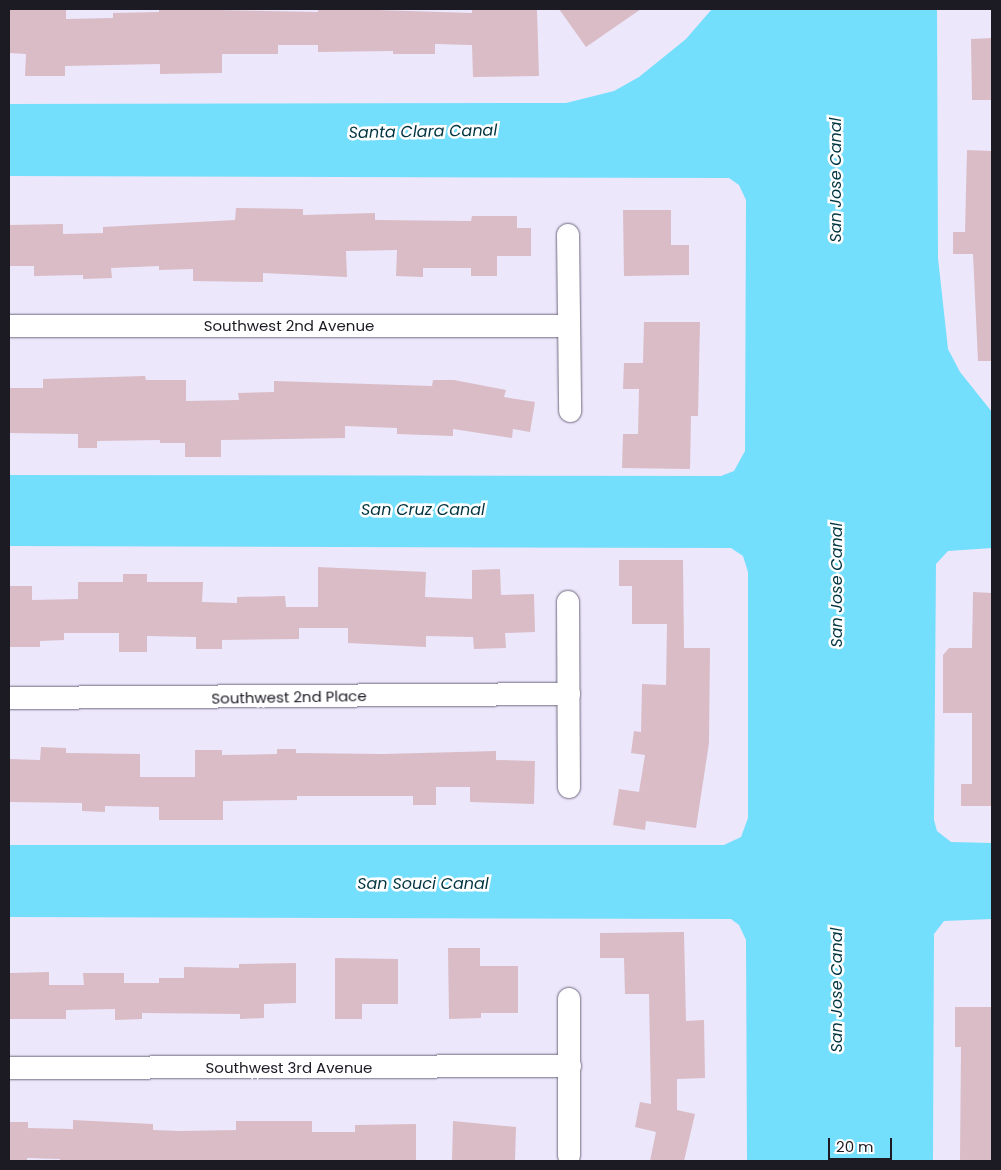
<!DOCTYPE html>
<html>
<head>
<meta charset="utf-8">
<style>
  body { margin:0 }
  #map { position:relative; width:1001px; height:1170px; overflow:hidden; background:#ede7fc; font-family:Poppins,sans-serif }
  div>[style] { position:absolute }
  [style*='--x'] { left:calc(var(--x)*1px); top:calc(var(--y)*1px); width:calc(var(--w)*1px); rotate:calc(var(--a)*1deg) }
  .water>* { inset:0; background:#74defd }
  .building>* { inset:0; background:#d9bcc5 }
  .roads { filter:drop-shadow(0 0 1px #70697f) drop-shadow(0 0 1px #70697f) }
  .street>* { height:22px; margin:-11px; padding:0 11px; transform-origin:11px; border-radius:11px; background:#fff }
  span { translate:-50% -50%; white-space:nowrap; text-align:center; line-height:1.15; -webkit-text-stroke:5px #fff; paint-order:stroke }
  .street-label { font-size:15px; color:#1c1a23 }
  .water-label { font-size:16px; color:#003440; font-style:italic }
  .frame { position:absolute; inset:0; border:10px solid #1c1a23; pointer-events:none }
  .scale { position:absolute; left:828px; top:1138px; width:64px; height:22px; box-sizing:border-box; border:2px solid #1c1a23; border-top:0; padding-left:6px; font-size:15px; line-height:18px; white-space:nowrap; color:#1c1a23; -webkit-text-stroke:4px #fff; paint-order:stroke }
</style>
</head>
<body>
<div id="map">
  <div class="water">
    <i style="clip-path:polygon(712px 9px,937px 9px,938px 258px,948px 349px,960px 372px,992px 412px,992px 548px,948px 551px,936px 564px,934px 820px,937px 831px,951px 842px,992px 843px,992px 919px,944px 921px,934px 934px,933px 1161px,747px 1161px,746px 940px,739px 925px,731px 919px,9px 917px,9px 845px,724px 845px,741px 837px,748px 818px,748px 572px,743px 556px,731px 548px,9px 546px,9px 475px,721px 476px,734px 471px,745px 451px,746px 200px,739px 185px,729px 178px,9px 176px,9px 104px,566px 103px,614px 91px,639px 77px,686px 39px)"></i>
  </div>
  <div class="building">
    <i style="clip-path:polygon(9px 9px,66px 9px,66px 19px,113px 18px,113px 13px,159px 12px,159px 9px,318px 12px,318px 9px,345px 9px,472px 13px,472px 9px,537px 10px,539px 76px,473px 77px,472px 45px,435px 44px,435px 54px,393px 54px,393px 51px,318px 52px,318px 45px,278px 45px,278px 54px,222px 54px,222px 73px,160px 74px,160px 64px,65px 66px,65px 76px,25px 76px,26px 54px,9px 53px)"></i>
    <i style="clip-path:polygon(559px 9px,641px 9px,586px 47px)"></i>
    <i style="clip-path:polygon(992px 38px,992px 100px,972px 100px,971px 39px)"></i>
    <i style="clip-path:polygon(967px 150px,992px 151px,992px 361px,978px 361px,973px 254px,953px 254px,953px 232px,965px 232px)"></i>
    <i style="clip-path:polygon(236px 208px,303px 209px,303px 215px,375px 213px,375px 220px,471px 221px,472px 216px,517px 216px,517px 228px,531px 228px,531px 256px,497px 256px,497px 276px,471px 276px,471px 268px,423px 268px,423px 277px,396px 276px,397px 250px,346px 251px,347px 277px,263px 273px,263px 282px,193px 281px,193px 269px,159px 270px,159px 266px,111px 268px,112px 278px,83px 279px,83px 275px,34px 276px,34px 266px,9px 266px,9px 225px,63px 224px,63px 234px,103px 233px,103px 227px,235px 220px)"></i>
    <i style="clip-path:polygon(623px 210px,671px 210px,671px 245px,689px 245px,689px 275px,624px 276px)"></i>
    <i style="clip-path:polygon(644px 322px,700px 322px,698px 416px,691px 416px,690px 469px,622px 468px,623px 434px,638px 434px,639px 389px,623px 389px,624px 363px,643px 363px)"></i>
    <i style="clip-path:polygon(145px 376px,146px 380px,186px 380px,186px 401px,239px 400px,238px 393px,274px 392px,274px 381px,432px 386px,433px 380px,454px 380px,506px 390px,504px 397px,535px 402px,530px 432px,513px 429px,512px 438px,453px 429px,453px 436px,397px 434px,397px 428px,345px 426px,345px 438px,221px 440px,221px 457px,185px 457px,185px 443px,160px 443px,160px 440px,97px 441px,97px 448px,78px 448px,78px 434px,9px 433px,9px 388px,43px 388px,43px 379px)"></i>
    <i style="clip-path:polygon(619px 560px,683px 560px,684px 648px,710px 648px,709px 743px,696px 828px,646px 821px,645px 830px,613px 825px,619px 789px,639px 792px,645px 755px,631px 753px,634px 731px,641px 732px,642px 684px,666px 685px,667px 624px,632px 624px,632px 586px,619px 586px)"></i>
    <i style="clip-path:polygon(318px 567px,426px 572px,425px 597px,472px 599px,472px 570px,500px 569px,501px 595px,534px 594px,535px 632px,505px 633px,506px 648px,474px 649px,473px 637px,426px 636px,426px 647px,348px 643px,348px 628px,299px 628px,299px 639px,222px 640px,222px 649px,196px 649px,196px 637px,147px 636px,147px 652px,119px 652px,119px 633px,64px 633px,64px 640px,40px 641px,40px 647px,9px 647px,9px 586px,32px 586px,32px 600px,78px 599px,78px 582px,123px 582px,123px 574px,147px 574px,147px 582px,203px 582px,202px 602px,237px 603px,237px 597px,285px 596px,286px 607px,318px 607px)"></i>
    <i style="clip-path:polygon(973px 592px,992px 593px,992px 806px,961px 806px,961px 784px,972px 784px,972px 713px,943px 713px,943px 655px,949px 648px,972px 648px)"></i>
    <i style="clip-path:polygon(41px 747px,66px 748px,66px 753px,140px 754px,140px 777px,195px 777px,195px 750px,222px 750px,222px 755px,277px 754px,277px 749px,296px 749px,296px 753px,383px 754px,496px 751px,496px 760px,535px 761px,534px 804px,470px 802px,470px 787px,436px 787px,436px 805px,413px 805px,413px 796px,297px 796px,297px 800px,223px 801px,223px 820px,159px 820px,159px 807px,105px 806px,105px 812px,82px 811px,82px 803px,9px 802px,9px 759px,40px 760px)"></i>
    <i style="clip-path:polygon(684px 932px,686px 1021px,704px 1020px,705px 1078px,677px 1079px,677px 1110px,695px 1114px,684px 1161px,650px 1161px,656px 1132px,635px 1127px,640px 1102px,651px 1104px,649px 994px,625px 994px,624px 958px,600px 958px,600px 933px)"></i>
    <i style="clip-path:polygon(448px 948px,480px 948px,480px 966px,518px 966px,518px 1013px,481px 1013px,481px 1018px,449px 1019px)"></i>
    <i style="clip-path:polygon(335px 958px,398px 959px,398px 1004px,362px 1004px,362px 1019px,335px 1019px)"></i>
    <i style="clip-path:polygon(296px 963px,296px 1003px,264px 1004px,264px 1018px,240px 1019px,240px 1014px,142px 1013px,142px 1019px,115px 1020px,115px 1009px,66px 1010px,66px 1019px,9px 1019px,9px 973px,49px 972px,49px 985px,84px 985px,83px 973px,124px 973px,124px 983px,159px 983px,159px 978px,184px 978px,184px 967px,239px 968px,239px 964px)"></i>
    <i style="clip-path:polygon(955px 1007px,992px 1007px,992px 1161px,960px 1161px,961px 1047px,955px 1047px)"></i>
    <i style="clip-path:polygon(73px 1120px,153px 1124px,153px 1130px,180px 1131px,236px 1130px,236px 1121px,312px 1121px,312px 1132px,355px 1132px,355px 1125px,416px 1124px,416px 1161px,60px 1161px,60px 1159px,27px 1158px,27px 1161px,9px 1161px,9px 1122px,28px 1122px,28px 1128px,73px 1129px)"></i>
    <i style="clip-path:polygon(453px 1121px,516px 1127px,515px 1161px,452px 1161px)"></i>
  </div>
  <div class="roads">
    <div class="street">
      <i style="--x:568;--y:235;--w:176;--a:89.3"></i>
      <i style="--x:9;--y:326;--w:560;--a:0"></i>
      <i style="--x:568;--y:602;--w:185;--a:89.7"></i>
      <i style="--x:9;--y:698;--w:560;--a:-0.41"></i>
      <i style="--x:9;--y:1068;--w:561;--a:-0.2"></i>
      <i style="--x:569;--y:1155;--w:156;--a:-90"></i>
    </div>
  </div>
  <div class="street-label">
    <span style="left:289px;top:326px">Southwest 2nd Avenue</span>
    <span style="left:289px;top:697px;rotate:-1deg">Southwest 2nd Place</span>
    <span style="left:289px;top:1068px">Southwest 3rd Avenue</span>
  </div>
  <div class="water-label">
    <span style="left:423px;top:132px;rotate:-1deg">Santa Clara Canal</span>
    <span style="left:836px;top:180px;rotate:-90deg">San Jose Canal</span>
    <span style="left:423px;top:510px">San Cruz Canal</span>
    <span style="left:837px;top:585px;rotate:-90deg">San Jose Canal</span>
    <span style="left:423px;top:884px">San Souci Canal</span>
    <span style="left:837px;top:990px;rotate:-90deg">San Jose Canal</span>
  </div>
  <div class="frame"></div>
  <div class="scale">20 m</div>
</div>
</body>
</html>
